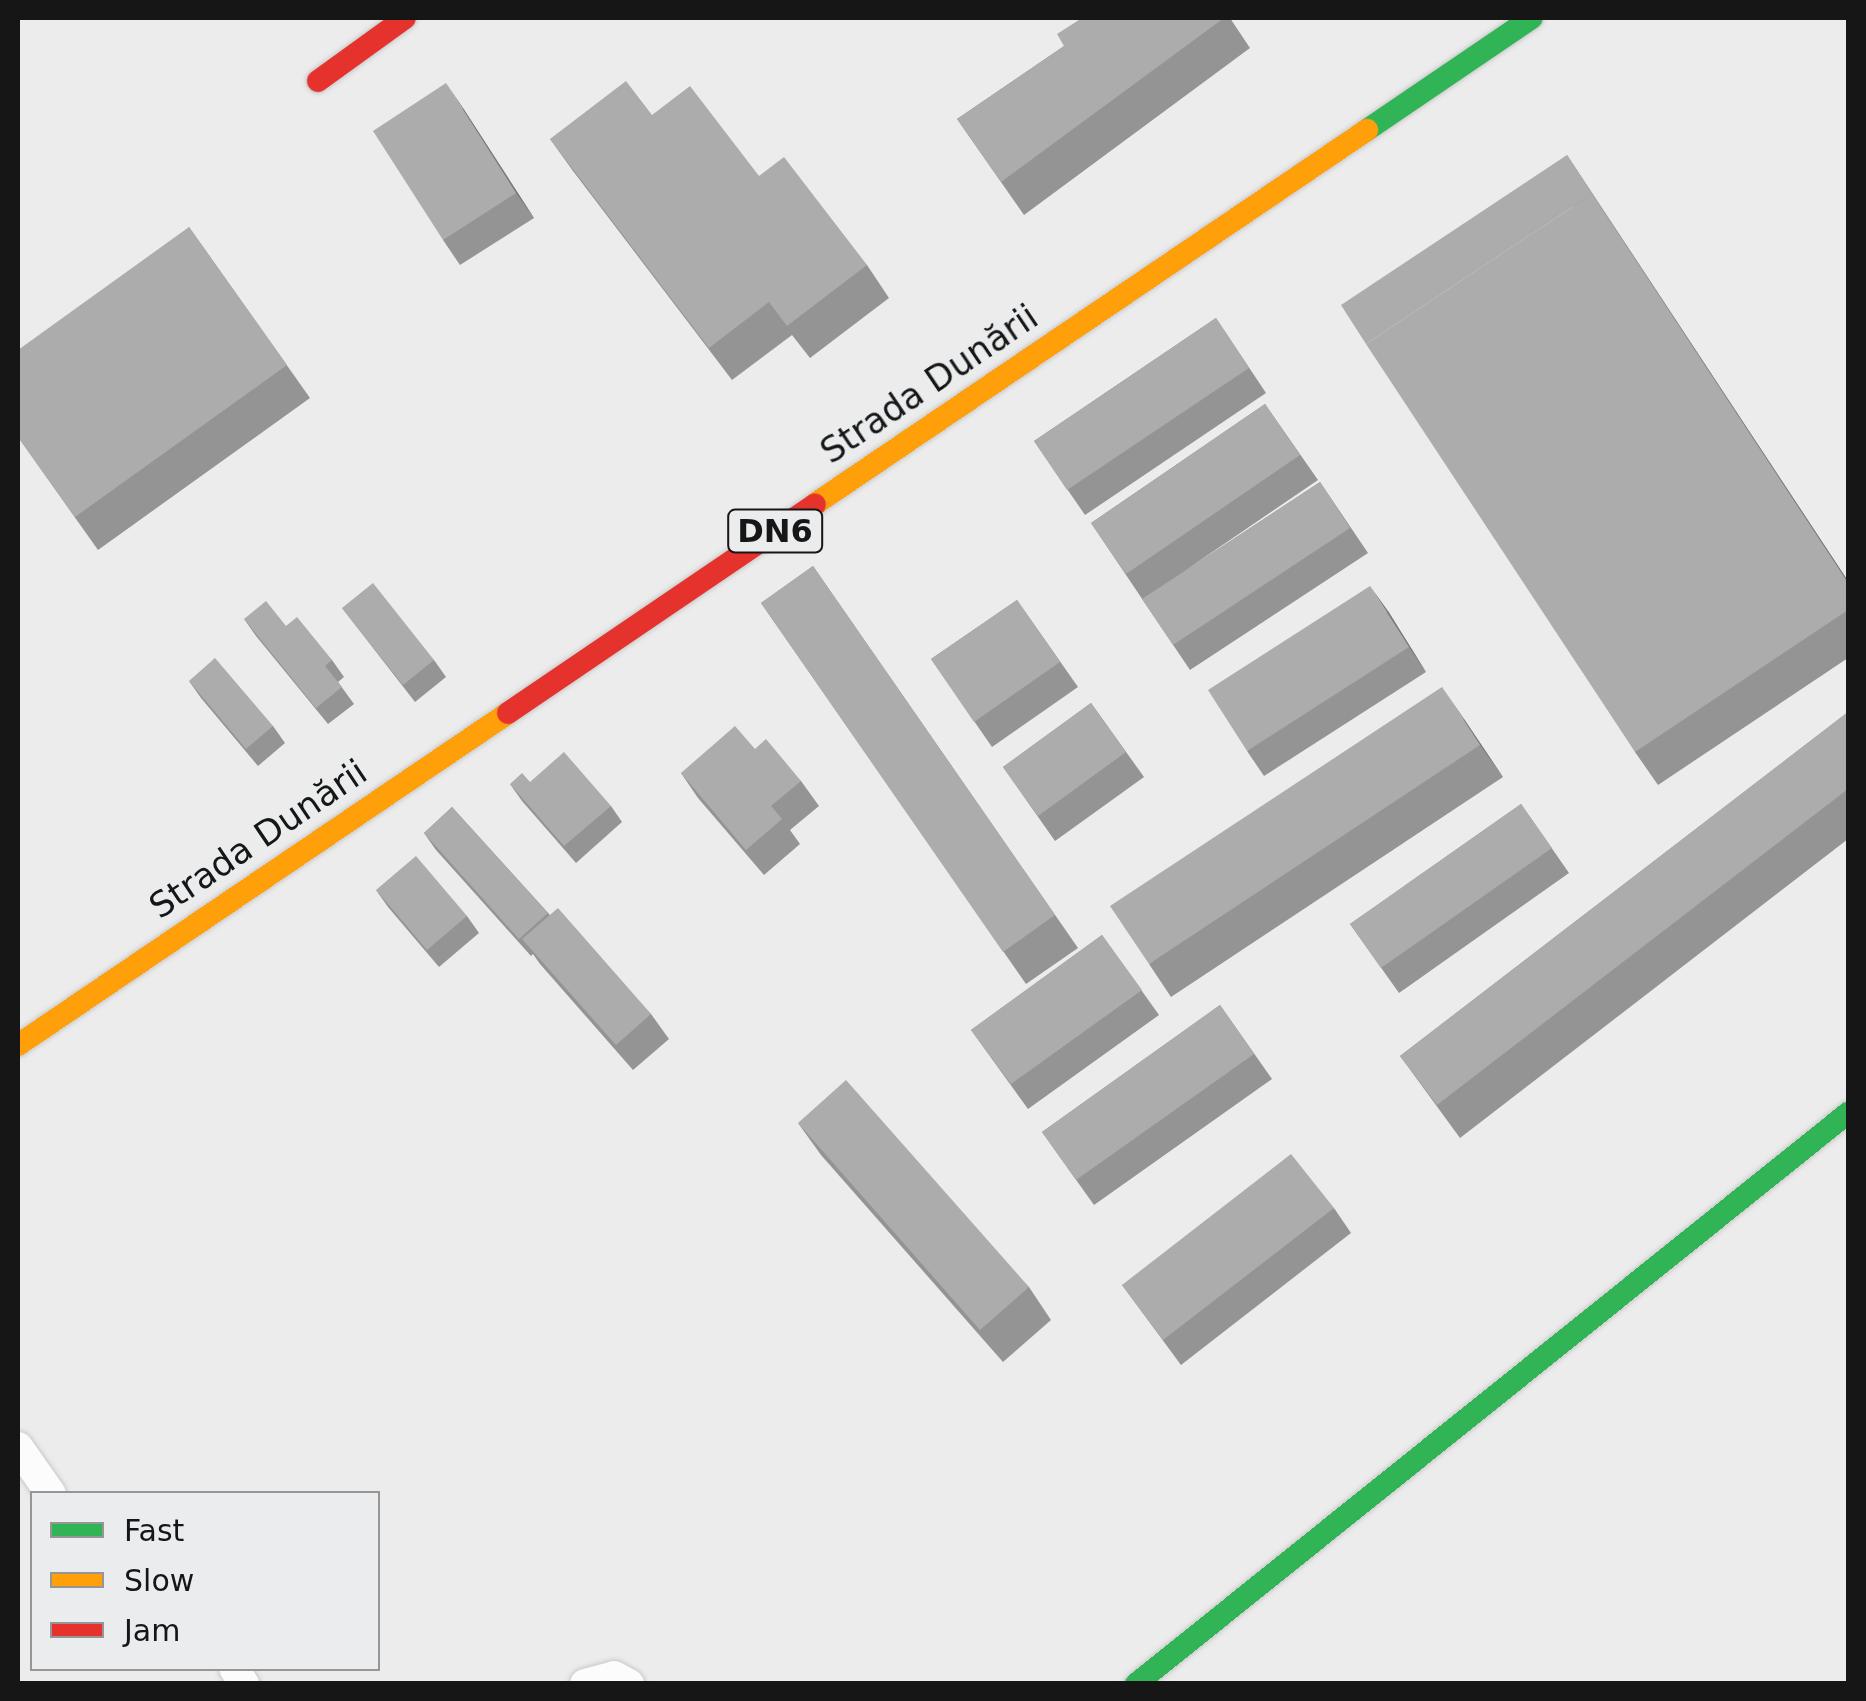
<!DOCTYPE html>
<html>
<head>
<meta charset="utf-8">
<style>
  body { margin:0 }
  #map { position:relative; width:1866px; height:1701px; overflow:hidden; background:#ececec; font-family:"DejaVu Sans",sans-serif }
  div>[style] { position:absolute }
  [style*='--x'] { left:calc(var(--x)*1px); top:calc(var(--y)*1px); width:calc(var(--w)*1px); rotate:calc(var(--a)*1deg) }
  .roads { filter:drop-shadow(0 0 2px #c9c9c9) drop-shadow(0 0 2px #c9c9c9) }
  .street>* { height:30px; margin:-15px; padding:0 15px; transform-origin:15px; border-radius:15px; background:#fcfcfc }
  .fast>* { height:22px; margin:-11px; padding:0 11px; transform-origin:11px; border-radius:11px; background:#30b455 }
  .slow>* { height:22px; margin:-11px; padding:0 11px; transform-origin:11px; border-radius:11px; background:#ff9f0a }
  .jam>* { height:22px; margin:-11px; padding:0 11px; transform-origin:11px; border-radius:11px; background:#e5322d }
  .wall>* { inset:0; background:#949494 }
  .shaded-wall>* { inset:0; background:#787878 }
  .building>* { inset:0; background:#acacac }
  span { translate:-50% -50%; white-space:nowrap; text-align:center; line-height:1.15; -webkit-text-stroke:9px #ebeced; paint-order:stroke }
  .shield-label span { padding:2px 8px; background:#ebeced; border:2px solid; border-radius:8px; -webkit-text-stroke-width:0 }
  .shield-label { font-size:32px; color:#161616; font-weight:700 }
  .street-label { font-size:35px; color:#161616 }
  .frame { position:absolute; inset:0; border:20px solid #161616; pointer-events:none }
  .legend { position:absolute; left:30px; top:1491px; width:350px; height:180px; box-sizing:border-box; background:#ebeced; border:2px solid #969697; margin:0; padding:12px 18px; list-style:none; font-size:30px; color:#161616 }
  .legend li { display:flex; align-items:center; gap:20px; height:50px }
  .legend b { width:50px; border:2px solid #969697 }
</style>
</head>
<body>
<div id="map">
  <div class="roads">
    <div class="street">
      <i style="--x:18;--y:1447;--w:57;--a:54.9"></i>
      <i style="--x:234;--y:1668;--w:19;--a:58"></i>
      <i style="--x:585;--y:1684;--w:30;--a:-15"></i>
      <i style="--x:614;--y:1676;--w:17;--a:28"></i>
    </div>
    <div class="fast">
      <i style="--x:1367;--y:130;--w:199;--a:-34.2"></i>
      <i style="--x:1136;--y:1684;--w:913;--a:-38.73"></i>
    </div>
    <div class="slow">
      <i style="--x:815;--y:504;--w:667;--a:-34.12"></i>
      <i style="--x:18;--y:1045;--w:592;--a:-34.12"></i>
    </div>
    <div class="jam">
      <i style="--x:318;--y:81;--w:107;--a:-35.9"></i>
      <i style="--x:508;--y:713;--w:371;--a:-34.2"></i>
    </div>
  </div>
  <div class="wall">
    <i style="clip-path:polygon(1082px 18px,1230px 18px,1250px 48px,1024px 215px,957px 119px,1064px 46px)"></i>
    <i style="clip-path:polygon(463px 108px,534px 218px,460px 265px,443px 240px)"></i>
    <i style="clip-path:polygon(652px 115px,759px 176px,867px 265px,889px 298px,810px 358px,792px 335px,732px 380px,573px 171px,550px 139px)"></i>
    <i style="clip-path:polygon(1567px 155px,1848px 581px,1848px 658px,1658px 785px,1635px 752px)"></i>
    <i style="clip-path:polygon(189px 227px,310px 398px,98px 550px,18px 437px)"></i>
    <i style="clip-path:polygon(1216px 318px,1266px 393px,1085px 515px,1034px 441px)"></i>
    <i style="clip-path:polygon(1265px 404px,1318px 480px,1183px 572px,1320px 482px,1368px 553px,1190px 670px,1091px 523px)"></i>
    <i style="clip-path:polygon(813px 566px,1078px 948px,1026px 984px,761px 603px)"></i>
    <i style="clip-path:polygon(1017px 600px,1078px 687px,992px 747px,931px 659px)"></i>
    <i style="clip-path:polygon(342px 608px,434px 660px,446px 677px,415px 702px)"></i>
    <i style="clip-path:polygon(1388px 611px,1426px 672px,1264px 776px,1247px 751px)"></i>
    <i style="clip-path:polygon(244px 619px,286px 626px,332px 660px,344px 677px,338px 682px,354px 704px,328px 724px,256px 636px)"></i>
    <i style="clip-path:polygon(189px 681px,273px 726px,285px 743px,258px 766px,201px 698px)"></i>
    <i style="clip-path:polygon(1091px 703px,1144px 777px,1055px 841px,1003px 767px)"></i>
    <i style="clip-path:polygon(1848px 712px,1848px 839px,1460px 1138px,1400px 1056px)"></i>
    <i style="clip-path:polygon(1464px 719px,1503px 777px,1171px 997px,1149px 964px)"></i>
    <i style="clip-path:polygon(755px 749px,801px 781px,819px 806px,790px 830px,800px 844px,764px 875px,698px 798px,681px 773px)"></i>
    <i style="clip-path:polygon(530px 782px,611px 806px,622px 822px,576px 863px,522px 801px,510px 784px)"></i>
    <i style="clip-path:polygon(1521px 804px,1569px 873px,1399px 993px,1350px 924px)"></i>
    <i style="clip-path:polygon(452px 807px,550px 915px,651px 1014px,669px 1039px,633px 1070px,540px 964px,533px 954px,531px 956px,436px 850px,424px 833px)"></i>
    <i style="clip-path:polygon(376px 890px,467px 916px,479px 933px,439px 967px,388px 907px)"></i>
    <i style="clip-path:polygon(1102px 935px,1159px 1015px,1028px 1109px,971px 1030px)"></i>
    <i style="clip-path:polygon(1220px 1005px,1272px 1079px,1094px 1205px,1042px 1132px)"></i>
    <i style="clip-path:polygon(798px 1123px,1029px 1287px,1051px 1320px,1003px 1362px,821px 1155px)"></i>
    <i style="clip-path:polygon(1334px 1208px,1351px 1233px,1181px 1365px,1122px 1285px)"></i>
  </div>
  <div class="shaded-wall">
    <i style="clip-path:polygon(446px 83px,463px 108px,534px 218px,516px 193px)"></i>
    <i style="clip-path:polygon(1567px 155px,1848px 581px,1848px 583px)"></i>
    <i style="clip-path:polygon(1370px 586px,1388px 611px,1426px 672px,1409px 647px)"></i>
    <i style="clip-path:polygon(1442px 687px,1464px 719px,1503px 777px,1480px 745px)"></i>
  </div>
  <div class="building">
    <i style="clip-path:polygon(1082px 18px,1224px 18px,1001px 182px,957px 119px,1064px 46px,1057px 34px)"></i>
    <i style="clip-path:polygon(626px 81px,652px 115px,690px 86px,759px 176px,784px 157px,867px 265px,787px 326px,769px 302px,709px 348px,550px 139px)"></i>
    <i style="clip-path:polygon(446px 83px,516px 193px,443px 240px,373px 131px)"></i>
    <i style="clip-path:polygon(1567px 155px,1598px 202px,1592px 194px,1366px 344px,1341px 305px)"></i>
    <i style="clip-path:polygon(1592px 194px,1848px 583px,1848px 610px,1635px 752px,1366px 344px)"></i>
    <i style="clip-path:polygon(189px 227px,287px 365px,75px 517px,18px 437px,18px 350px)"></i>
    <i style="clip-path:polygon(1216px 318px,1249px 368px,1067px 490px,1034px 441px)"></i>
    <i style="clip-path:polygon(1265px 404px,1300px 455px,1126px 574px,1091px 523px)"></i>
    <i style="clip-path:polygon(1320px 482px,1350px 528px,1173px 645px,1142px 599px)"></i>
    <i style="clip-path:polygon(813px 566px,1055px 915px,1003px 952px,761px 603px)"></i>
    <i style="clip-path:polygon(373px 583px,434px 660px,403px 685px,342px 608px)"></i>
    <i style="clip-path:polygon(1370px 586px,1409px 647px,1247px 751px,1208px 690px)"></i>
    <i style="clip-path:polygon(1017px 600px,1060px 662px,974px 722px,931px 659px)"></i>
    <i style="clip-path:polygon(266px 601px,286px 626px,297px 617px,332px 660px,325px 666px,342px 687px,316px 708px,244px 619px)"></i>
    <i style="clip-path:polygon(215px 658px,273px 726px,246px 749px,189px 681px)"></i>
    <i style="clip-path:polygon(1442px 687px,1480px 745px,1149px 964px,1110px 906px)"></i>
    <i style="clip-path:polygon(1091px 703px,1126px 752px,1038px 816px,1003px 767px)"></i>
    <i style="clip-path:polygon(1848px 712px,1848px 789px,1437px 1105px,1400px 1056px)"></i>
    <i style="clip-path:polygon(735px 726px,755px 749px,766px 739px,801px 781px,771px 806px,782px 819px,746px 850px,681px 773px)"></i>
    <i style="clip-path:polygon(564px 752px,611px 806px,564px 846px,510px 784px,522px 773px,530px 782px)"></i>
    <i style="clip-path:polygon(1521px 804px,1552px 848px,1381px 968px,1350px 924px)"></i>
    <i style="clip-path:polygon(452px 807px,548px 913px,519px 939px,424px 833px)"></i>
    <i style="clip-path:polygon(416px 856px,467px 916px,427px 950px,376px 890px)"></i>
    <i style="clip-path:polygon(558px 908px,651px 1014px,616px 1045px,522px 939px)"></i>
    <i style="clip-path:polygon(1102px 935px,1142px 990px,1011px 1084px,971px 1030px)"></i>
    <i style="clip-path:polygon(1220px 1005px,1254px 1054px,1076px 1180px,1042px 1132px)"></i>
    <i style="clip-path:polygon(846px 1080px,1029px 1287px,980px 1330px,798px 1123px)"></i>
    <i style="clip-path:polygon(1291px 1154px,1334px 1208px,1163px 1340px,1122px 1285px)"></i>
  </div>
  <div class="shield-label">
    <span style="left:775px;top:531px">DN6</span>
  </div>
  <div class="street-label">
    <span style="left:929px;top:384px;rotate:-34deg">Strada Dunării</span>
    <span style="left:258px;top:839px;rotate:-34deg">Strada Dunării</span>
  </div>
  <div class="frame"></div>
  <ul class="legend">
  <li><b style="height:12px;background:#30b455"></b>Fast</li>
  <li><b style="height:12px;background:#ff9f0a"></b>Slow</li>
  <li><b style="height:12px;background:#e5322d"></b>Jam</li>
  </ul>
</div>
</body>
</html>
